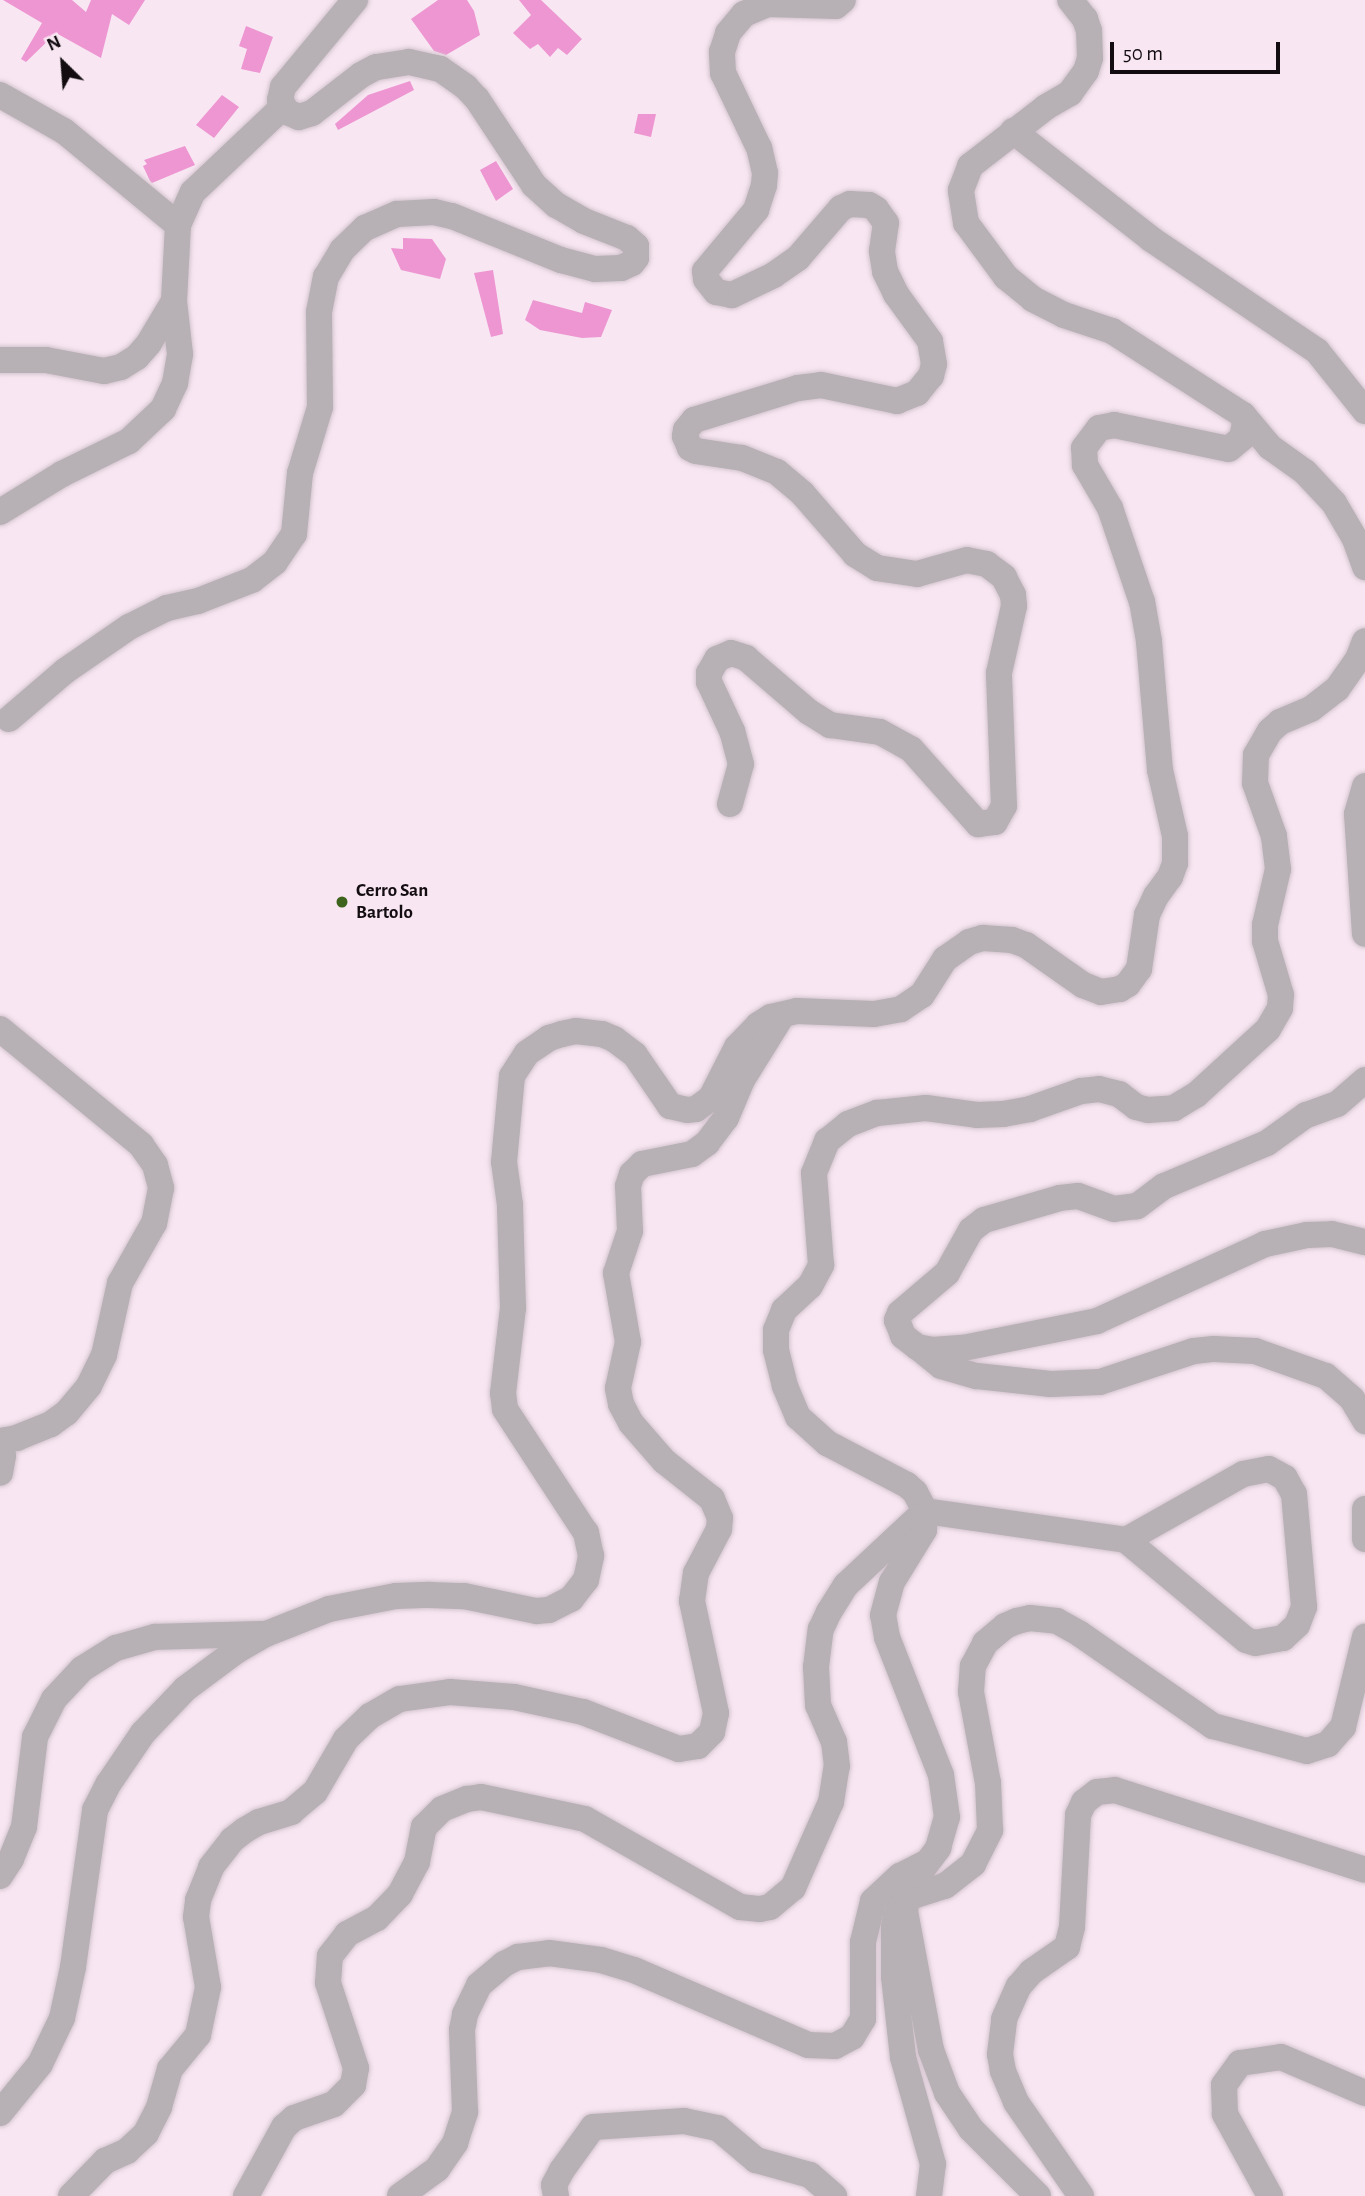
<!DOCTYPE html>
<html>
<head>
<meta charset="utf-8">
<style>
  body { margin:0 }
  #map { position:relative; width:1365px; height:2196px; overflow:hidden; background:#f8e7f2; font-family:"Alegreya Sans",sans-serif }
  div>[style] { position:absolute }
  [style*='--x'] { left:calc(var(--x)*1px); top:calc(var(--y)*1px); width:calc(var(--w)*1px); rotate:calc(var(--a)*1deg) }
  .building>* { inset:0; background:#ed96d2 }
  .roads { filter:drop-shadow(0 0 2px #d3c4ce) drop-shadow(0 0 2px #d3c4ce) }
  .minor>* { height:26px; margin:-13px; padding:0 13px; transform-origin:13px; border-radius:13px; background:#b7b0b4 }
  .dots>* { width:19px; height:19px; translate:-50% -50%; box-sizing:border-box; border:4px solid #f8e7f2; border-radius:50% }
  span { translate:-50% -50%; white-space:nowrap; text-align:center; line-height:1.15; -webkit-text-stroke:5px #f8e7f2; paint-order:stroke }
  .poi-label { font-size:19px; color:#130d11; font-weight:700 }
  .left { translate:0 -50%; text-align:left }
  .north { position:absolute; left:28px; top:28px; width:70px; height:70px; -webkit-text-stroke:5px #f8e7f2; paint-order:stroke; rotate:335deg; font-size:19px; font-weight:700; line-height:28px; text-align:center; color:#130d11 }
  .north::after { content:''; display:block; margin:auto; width:24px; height:32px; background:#130d11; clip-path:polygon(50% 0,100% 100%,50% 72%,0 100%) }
  .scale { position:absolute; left:1110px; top:42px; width:170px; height:32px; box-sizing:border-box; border:4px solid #130d11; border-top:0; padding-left:9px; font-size:21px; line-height:24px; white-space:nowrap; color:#130d11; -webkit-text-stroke:5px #f8e7f2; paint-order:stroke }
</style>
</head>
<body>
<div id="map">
  <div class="building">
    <i style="clip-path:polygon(3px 0,72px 0,86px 12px,91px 0,145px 0,129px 25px,112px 14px,101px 58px,56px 33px,26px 62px,21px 59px,42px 23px)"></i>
    <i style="clip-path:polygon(438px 0,467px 0,474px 11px,480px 35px,446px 55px,434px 51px,411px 19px)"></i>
    <i style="clip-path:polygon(519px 0,541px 0,582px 39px,567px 55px,558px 48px,550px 57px,538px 44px,530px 49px,513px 33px,531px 15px)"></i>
    <i style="clip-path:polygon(246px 26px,273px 37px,260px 73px,241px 69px,247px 49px,239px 46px)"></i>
    <i style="clip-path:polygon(410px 81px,414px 90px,338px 130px,335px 124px,368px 95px)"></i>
    <i style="clip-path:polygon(222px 95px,239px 107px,214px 138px,196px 125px)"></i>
    <i style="clip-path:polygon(638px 114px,656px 114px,651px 137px,634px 133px)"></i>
    <i style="clip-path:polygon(185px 146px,195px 165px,152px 183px,150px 181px,143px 166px,147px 164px,144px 160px)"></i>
    <i style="clip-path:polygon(496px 161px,513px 189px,496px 201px,480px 170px)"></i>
    <i style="clip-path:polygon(403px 238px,432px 239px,446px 259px,440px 279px,401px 270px,391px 248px,403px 249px)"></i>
    <i style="clip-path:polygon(493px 270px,503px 334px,491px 337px,474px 273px)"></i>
    <i style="clip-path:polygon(533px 300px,582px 313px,585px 302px,612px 310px,601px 337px,582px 338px,540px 330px,525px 320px)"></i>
  </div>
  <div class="roads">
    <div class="minor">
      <i style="--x:0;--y:95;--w:73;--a:29.4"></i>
      <i style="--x:64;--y:131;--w:148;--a:39.5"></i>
      <i style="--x:1013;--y:131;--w:175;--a:38"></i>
      <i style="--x:1151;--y:239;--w:200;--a:34"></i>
      <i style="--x:1317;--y:351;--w:77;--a:51.3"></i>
      <i style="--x:0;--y:360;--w:46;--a:0"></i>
      <i style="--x:46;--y:360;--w:59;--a:10.7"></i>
      <i style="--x:104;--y:371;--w:17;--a:-13"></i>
      <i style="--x:121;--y:367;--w:19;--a:-32"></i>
      <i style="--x:137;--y:357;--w:18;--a:-49"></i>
      <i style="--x:149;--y:343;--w:49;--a:-59.2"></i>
      <i style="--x:1243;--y:415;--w:42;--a:49.8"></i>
      <i style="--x:1270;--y:447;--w:43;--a:35.5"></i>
      <i style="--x:1305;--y:472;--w:42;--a:46.9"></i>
      <i style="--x:1334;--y:503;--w:42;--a:59.7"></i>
      <i style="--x:1355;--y:539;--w:30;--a:70"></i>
      <i style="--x:0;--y:512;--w:73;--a:-31.5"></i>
      <i style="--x:62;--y:474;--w:75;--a:-26.2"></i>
      <i style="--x:129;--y:441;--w:47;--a:-43.3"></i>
      <i style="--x:163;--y:409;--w:29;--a:-65"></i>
      <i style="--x:175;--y:383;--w:29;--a:-80"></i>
      <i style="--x:180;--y:354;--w:53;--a:-96.5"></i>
      <i style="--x:174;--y:301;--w:76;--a:-87"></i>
      <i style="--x:178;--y:225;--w:36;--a:-66"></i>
      <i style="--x:193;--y:192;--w:124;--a:-43.4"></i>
      <i style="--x:9;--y:719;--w:74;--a:-40.6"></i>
      <i style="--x:65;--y:671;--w:78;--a:-34.5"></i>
      <i style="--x:129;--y:627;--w:42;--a:-26.6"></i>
      <i style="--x:167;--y:608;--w:32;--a:-13"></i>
      <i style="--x:198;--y:601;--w:58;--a:-21.3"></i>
      <i style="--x:252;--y:580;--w:29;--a:-38"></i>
      <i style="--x:275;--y:562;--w:34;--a:-56"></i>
      <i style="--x:294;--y:534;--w:61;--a:-84.4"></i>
      <i style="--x:300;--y:473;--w:69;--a:-73.1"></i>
      <i style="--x:320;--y:407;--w:95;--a:-90.6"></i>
      <i style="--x:319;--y:312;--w:36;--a:-79"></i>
      <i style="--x:326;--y:277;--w:31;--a:-59"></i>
      <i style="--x:342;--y:250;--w:32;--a:-44"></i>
      <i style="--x:365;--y:228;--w:35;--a:-24"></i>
      <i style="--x:397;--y:214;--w:37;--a:-3"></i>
      <i style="--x:434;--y:212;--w:18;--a:13"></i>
      <i style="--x:452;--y:216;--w:118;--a:22"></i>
      <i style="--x:561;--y:260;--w:35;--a:15"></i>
      <i style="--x:595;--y:269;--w:26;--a:-2"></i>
      <i style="--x:621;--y:268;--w:12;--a:-24"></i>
      <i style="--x:632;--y:263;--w:6;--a:-51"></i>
      <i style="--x:636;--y:258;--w:12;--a:-90"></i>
      <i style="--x:636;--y:246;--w:12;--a:-138"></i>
      <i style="--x:627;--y:238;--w:46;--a:-158.4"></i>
      <i style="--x:584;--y:221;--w:32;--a:-150"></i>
      <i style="--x:556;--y:205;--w:30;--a:-138"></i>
      <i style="--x:534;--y:185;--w:103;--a:-123.5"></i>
      <i style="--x:477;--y:99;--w:16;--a:-133"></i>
      <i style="--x:466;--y:87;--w:32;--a:-145"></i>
      <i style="--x:440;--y:69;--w:32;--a:-167"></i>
      <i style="--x:409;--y:62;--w:33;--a:171"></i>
      <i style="--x:376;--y:67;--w:17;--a:152"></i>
      <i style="--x:361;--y:75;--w:62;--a:142.2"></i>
      <i style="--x:312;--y:113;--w:14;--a:163"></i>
      <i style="--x:299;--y:117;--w:13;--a:-157"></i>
      <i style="--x:287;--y:112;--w:14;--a:-120"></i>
      <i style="--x:280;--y:100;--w:13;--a:-77"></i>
      <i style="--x:283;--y:87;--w:113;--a:-50.4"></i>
      <i style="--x:1365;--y:786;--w:29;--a:106"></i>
      <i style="--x:1357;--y:814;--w:120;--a:86.2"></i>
      <i style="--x:730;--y:804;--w:41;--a:-74.6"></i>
      <i style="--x:741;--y:764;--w:34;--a:-105"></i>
      <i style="--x:732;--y:731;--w:54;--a:-115.1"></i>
      <i style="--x:709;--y:682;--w:9;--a:-90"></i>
      <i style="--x:709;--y:673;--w:16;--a:-60"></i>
      <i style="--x:717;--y:659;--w:15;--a:-23"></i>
      <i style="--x:731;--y:653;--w:16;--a:18"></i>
      <i style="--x:746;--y:658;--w:83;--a:40.6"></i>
      <i style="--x:809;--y:712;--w:25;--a:32"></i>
      <i style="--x:830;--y:725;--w:50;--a:8"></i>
      <i style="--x:880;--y:732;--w:35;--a:29"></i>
      <i style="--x:911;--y:749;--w:101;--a:48.2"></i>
      <i style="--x:978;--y:824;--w:17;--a:-7"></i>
      <i style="--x:995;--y:822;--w:18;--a:-61"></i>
      <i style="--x:1004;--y:806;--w:133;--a:-92.2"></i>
      <i style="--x:999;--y:673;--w:69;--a:-77.4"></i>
      <i style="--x:1014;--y:606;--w:11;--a:-95"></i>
      <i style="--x:1013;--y:595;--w:20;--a:-117"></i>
      <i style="--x:1004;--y:577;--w:21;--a:-143"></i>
      <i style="--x:987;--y:564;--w:20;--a:-169"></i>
      <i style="--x:967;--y:560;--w:52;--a:164.4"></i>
      <i style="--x:917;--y:574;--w:40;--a:-171.5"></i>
      <i style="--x:877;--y:568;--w:26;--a:-148"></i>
      <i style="--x:855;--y:554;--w:81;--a:-131"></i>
      <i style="--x:802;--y:493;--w:33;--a:-140"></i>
      <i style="--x:777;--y:472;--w:38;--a:-158"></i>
      <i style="--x:742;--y:458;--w:47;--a:-171.3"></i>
      <i style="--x:696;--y:451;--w:7;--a:-153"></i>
      <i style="--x:690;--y:448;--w:13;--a:-113"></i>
      <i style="--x:685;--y:436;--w:6;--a:-81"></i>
      <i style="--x:686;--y:430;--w:13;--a:-51"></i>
      <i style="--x:694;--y:420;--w:109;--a:-17.1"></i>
      <i style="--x:798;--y:388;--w:23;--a:-7"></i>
      <i style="--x:821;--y:385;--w:78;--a:11.9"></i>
      <i style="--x:897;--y:401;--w:22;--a:-22"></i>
      <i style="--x:917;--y:393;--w:22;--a:-51"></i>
      <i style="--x:931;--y:376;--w:12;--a:-76"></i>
      <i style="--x:934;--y:364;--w:23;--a:-100"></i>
      <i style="--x:930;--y:341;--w:58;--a:-125.9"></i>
      <i style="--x:896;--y:294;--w:25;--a:-116"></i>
      <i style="--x:885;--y:271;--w:20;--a:-99"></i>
      <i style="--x:882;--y:251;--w:28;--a:-82"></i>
      <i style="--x:886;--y:223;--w:17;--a:-126"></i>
      <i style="--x:876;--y:209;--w:8;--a:-150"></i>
      <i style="--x:869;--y:205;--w:19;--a:-177"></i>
      <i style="--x:850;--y:204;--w:10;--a:156"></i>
      <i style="--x:841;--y:208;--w:66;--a:130.7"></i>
      <i style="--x:798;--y:258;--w:29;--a:145"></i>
      <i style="--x:774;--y:275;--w:47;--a:154.5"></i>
      <i style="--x:732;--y:295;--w:16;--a:-169"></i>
      <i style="--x:716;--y:292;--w:16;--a:-128"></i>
      <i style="--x:706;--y:279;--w:8;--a:-97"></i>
      <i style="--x:705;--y:271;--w:80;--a:-50.1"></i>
      <i style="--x:756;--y:210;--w:26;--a:-72"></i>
      <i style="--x:764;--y:185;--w:12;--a:-85"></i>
      <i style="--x:765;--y:173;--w:26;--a:-103"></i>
      <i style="--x:759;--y:148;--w:83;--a:-115.6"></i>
      <i style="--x:723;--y:73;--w:21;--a:-93"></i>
      <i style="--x:722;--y:52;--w:20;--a:-72"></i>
      <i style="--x:728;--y:33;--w:25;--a:-50"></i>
      <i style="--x:744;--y:14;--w:25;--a:-23"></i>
      <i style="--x:767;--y:4;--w:69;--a:1.7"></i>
      <i style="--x:836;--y:6;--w:9;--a:-41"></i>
      <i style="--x:0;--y:1029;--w:183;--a:39.4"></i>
      <i style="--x:141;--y:1145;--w:24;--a:55"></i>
      <i style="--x:155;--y:1165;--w:24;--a:75"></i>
      <i style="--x:161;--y:1188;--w:36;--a:101"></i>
      <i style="--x:154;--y:1223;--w:69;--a:119.5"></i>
      <i style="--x:120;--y:1283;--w:74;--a:102.5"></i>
      <i style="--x:104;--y:1355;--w:34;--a:116"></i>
      <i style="--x:89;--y:1386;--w:35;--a:130"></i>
      <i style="--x:66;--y:1413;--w:19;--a:144"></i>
      <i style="--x:51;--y:1424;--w:37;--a:158"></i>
      <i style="--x:17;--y:1438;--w:17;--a:170"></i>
      <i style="--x:1365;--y:1080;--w:37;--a:139"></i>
      <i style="--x:1337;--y:1104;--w:33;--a:160"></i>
      <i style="--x:1306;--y:1115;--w:48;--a:144.3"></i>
      <i style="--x:1267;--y:1143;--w:112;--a:157.3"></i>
      <i style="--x:1164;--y:1186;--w:34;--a:143"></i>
      <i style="--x:1137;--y:1206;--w:23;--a:173"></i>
      <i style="--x:1114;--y:1209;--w:38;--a:-160"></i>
      <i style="--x:1078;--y:1196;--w:18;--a:174"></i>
      <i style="--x:1060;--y:1198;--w:79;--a:163.9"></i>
      <i style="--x:984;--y:1220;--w:16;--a:142"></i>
      <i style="--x:971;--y:1230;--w:49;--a:119.2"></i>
      <i style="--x:947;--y:1273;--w:62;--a:139.6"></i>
      <i style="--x:900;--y:1313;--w:8;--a:113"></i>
      <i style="--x:897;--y:1320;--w:17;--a:69"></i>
      <i style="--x:903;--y:1336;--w:18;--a:38"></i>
      <i style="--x:917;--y:1347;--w:15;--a:11"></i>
      <i style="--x:932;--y:1350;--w:31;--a:-4"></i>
      <i style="--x:963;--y:1348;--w:137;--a:-11.4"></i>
      <i style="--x:1097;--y:1321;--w:185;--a:-24.6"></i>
      <i style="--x:1265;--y:1244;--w:43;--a:-12.1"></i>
      <i style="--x:1307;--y:1235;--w:25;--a:-2"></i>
      <i style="--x:1332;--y:1234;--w:34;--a:14"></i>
      <i style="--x:920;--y:1349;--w:27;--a:39"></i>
      <i style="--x:941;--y:1366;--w:37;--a:16"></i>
      <i style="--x:977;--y:1376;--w:74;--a:6.2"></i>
      <i style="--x:1051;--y:1384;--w:49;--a:-2.3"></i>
      <i style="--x:1100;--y:1382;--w:99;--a:-18.3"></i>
      <i style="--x:1194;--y:1351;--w:20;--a:-6"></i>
      <i style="--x:1214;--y:1349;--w:41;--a:2.8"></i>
      <i style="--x:1255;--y:1351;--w:75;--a:19.4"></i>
      <i style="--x:1326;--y:1376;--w:35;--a:41"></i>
      <i style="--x:1352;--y:1399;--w:26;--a:59"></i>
      <i style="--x:0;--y:1444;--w:12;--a:76"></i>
      <i style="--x:3;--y:1456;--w:17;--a:100"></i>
      <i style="--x:1269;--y:1469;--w:18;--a:29"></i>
      <i style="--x:1285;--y:1478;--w:18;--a:61"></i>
      <i style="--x:1294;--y:1494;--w:113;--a:84.9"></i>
      <i style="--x:1304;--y:1607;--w:19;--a:111"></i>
      <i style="--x:1297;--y:1625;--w:19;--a:137"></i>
      <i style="--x:1283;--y:1638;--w:28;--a:170"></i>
      <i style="--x:1255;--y:1643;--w:9;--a:-162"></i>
      <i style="--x:1246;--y:1640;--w:156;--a:-140.2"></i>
      <i style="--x:1126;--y:1540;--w:134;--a:-29.4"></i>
      <i style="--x:1243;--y:1474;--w:26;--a:-11"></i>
      <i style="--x:1365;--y:1509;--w:30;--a:90"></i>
      <i style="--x:0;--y:1876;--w:20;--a:-57"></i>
      <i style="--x:11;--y:1859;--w:35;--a:-68"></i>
      <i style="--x:24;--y:1827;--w:91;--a:-83"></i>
      <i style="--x:35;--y:1737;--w:42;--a:-63.4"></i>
      <i style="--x:54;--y:1699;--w:41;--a:-47"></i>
      <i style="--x:82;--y:1669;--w:40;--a:-32"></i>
      <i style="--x:116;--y:1648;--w:41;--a:-15.8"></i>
      <i style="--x:155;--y:1637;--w:109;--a:-1.6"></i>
      <i style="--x:0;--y:2113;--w:63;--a:-50.8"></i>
      <i style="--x:40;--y:2064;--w:51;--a:-64.4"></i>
      <i style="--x:62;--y:2018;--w:52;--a:-77.8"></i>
      <i style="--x:73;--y:1967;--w:159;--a:-82"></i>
      <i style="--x:95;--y:1810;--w:30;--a:-63"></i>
      <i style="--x:109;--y:1783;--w:60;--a:-55.8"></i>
      <i style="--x:143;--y:1733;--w:61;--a:-46.3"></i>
      <i style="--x:185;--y:1689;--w:64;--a:-36.7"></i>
      <i style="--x:236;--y:1651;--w:34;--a:-30"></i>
      <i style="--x:266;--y:1634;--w:68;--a:-21.6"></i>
      <i style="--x:329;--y:1609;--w:68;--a:-11"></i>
      <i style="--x:396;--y:1596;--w:34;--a:-2"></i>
      <i style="--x:430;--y:1595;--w:34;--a:2"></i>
      <i style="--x:464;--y:1596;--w:74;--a:11.8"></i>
      <i style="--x:536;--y:1611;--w:13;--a:-4"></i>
      <i style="--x:549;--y:1610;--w:25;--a:-27"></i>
      <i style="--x:571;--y:1599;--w:24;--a:-52"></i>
      <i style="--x:586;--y:1580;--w:25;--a:-78"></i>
      <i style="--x:591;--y:1556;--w:24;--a:-102"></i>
      <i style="--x:586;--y:1533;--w:148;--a:-123.2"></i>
      <i style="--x:505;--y:1409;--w:16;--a:-97"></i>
      <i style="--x:503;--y:1393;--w:86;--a:-83.3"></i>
      <i style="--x:513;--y:1308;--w:103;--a:-91.7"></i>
      <i style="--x:510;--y:1205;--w:43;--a:-97.9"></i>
      <i style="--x:504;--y:1162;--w:86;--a:-84.7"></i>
      <i style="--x:512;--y:1076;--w:27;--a:-57"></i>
      <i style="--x:527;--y:1053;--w:27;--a:-34"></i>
      <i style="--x:549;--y:1038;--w:14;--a:-17"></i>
      <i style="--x:562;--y:1034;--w:14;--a:-12"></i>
      <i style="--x:576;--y:1031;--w:26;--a:7"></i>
      <i style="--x:602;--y:1034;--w:13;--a:23"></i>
      <i style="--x:614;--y:1039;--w:26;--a:37"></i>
      <i style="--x:635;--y:1055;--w:62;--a:55.5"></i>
      <i style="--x:670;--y:1106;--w:17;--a:13"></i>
      <i style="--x:687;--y:1110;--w:9;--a:-6"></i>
      <i style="--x:696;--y:1109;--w:19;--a:-36"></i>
      <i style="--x:711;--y:1098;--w:57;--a:-63"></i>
      <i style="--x:737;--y:1047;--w:30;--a:-46"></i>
      <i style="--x:758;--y:1025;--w:15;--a:-32"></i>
      <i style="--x:771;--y:1017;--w:27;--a:-13"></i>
      <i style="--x:797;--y:1011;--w:77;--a:2.2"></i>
      <i style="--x:874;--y:1014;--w:27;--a:-10"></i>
      <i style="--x:901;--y:1009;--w:25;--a:-34"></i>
      <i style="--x:922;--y:995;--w:43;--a:-57.4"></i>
      <i style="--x:945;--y:959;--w:29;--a:-35"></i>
      <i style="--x:969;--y:942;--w:15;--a:-16"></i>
      <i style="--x:983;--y:938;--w:29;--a:4"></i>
      <i style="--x:1012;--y:940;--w:15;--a:20"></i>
      <i style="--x:1026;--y:945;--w:70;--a:35.1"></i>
      <i style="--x:1083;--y:985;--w:19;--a:21"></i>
      <i style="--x:1101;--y:992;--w:19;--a:-9"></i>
      <i style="--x:1120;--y:989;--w:9;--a:-32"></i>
      <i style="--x:1128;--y:984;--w:19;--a:-54"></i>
      <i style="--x:1139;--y:969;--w:55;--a:-81.6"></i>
      <i style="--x:1147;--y:915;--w:21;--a:-65"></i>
      <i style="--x:1156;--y:896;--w:24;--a:-54"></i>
      <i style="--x:1170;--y:877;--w:15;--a:-70"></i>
      <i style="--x:1175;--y:863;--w:27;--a:-90"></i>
      <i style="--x:1175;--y:836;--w:68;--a:-102.8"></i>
      <i style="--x:1160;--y:770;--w:129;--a:-94.9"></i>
      <i style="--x:1149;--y:641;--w:40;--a:-100"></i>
      <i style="--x:1142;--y:602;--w:99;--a:-108.8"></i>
      <i style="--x:1110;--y:508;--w:50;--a:-120.2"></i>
      <i style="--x:1085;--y:465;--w:17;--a:-93"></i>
      <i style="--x:1084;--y:448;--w:25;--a:-53"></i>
      <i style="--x:1099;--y:428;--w:15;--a:-11"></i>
      <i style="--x:1114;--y:425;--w:117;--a:11.8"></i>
      <i style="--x:1229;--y:449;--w:17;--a:-40"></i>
      <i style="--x:1242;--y:438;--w:15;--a:-79"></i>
      <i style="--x:1245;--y:423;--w:8;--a:-104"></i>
      <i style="--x:1243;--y:415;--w:156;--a:-147.3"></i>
      <i style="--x:1112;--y:331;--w:51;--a:-161.6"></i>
      <i style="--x:1064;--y:315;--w:35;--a:-153"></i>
      <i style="--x:1033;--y:299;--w:35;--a:-141"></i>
      <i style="--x:1006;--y:277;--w:67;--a:-126.5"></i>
      <i style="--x:966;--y:223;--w:33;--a:-99"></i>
      <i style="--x:961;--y:190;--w:26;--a:-69"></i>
      <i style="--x:970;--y:166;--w:96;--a:-37.8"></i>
      <i style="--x:1046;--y:107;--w:28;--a:-30"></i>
      <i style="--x:1070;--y:93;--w:27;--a:-54"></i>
      <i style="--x:1086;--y:71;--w:14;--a:-73"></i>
      <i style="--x:1090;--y:58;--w:27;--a:-92"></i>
      <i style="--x:1089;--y:31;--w:13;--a:-108"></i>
      <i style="--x:1085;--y:19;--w:24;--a:-128"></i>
      <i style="--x:71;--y:2196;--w:49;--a:-45.8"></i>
      <i style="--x:105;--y:2161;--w:24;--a:-24"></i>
      <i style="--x:127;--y:2151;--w:26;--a:-43"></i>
      <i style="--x:146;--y:2133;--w:29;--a:-63"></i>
      <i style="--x:159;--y:2107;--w:40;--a:-74"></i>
      <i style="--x:170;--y:2069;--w:44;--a:-50.5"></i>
      <i style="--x:198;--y:2035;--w:49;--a:-78.2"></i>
      <i style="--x:208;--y:1987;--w:71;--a:-99.7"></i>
      <i style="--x:196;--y:1917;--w:17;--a:-83"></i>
      <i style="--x:198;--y:1900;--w:35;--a:-68"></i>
      <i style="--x:211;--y:1867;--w:34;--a:-52"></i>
      <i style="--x:232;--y:1840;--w:16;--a:-38"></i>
      <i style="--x:245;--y:1830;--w:16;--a:-30"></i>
      <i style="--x:259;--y:1822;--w:34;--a:-17"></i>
      <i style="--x:291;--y:1812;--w:31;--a:-40"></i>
      <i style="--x:315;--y:1792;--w:61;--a:-59.7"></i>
      <i style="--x:346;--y:1739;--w:33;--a:-44"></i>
      <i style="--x:370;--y:1716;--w:34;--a:-30"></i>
      <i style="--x:400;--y:1699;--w:50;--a:-8"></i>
      <i style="--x:450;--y:1692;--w:64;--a:4.5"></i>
      <i style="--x:514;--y:1697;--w:71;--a:12.3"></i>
      <i style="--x:583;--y:1712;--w:103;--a:21.1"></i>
      <i style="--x:679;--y:1749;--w:19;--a:-9"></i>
      <i style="--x:698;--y:1746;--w:20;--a:-45"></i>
      <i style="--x:712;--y:1732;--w:19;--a:-78"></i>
      <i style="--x:716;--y:1713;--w:115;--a:-102.1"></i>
      <i style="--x:692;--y:1601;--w:28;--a:-82"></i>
      <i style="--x:696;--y:1573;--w:50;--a:-62.4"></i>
      <i style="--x:719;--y:1529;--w:11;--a:-85"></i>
      <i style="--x:720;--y:1518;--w:21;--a:-113"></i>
      <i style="--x:712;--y:1499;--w:61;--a:-141.6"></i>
      <i style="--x:664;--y:1461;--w:50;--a:-131"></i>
      <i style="--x:631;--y:1423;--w:21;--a:-118"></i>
      <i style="--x:621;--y:1404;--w:16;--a:-101"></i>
      <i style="--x:618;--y:1388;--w:47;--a:-77.7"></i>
      <i style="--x:628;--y:1342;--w:70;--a:-99.9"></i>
      <i style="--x:616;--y:1273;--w:44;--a:-71.6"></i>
      <i style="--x:630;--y:1231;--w:45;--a:-92.5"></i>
      <i style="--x:628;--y:1186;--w:13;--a:-72"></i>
      <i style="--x:632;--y:1174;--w:14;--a:-45"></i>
      <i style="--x:642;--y:1164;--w:51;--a:-11.3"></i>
      <i style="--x:692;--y:1154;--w:19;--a:-36"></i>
      <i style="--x:707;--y:1143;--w:31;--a:-53"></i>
      <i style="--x:726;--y:1118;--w:41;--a:-67.2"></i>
      <i style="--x:742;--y:1080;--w:74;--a:-58.2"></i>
      <i style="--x:246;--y:2196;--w:79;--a:-61.2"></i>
      <i style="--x:284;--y:2127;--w:13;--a:-42"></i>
      <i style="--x:294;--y:2118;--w:42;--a:-19.3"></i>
      <i style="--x:334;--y:2104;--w:27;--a:-45"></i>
      <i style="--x:353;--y:2085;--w:17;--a:-80"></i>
      <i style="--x:356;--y:2068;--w:89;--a:-108.2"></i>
      <i style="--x:328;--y:1983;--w:27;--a:-86"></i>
      <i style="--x:330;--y:1956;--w:28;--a:-52"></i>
      <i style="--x:347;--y:1934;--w:34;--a:-28"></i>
      <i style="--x:377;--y:1918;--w:33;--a:-46"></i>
      <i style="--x:400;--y:1894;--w:36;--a:-62"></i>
      <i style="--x:417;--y:1862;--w:36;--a:-79"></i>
      <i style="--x:424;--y:1827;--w:25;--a:-45"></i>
      <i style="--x:442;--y:1809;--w:27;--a:-22"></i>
      <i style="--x:467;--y:1799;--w:14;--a:-8"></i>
      <i style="--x:481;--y:1797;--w:106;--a:11.9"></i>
      <i style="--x:585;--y:1819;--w:178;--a:29.6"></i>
      <i style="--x:740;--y:1907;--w:20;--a:6"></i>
      <i style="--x:760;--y:1909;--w:10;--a:-11"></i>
      <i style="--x:770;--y:1907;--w:30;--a:-40"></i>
      <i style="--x:793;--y:1888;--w:94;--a:-66.2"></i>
      <i style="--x:831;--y:1802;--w:36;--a:-81"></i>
      <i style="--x:837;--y:1766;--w:24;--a:-97"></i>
      <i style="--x:834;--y:1742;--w:40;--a:-113.4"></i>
      <i style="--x:818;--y:1705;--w:38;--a:-93"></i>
      <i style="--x:816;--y:1667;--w:38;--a:-83"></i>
      <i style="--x:821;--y:1629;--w:19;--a:-65"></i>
      <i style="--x:829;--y:1612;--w:32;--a:-58"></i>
      <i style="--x:846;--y:1585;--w:108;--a:-43.1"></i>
      <i style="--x:925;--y:1511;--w:203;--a:8.2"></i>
      <i style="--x:400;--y:2196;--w:46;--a:-36.1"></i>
      <i style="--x:437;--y:2169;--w:32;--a:-55"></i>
      <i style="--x:455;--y:2143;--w:33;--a:-72"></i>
      <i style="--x:465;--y:2112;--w:82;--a:-92.1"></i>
      <i style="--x:462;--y:2030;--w:16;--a:-79"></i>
      <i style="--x:465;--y:2014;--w:32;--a:-64"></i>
      <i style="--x:479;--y:1985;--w:33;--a:-40"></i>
      <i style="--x:504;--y:1964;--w:16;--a:-27"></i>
      <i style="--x:518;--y:1957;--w:31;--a:-7"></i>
      <i style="--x:549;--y:1953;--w:52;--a:7.7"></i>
      <i style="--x:601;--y:1960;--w:34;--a:17"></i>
      <i style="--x:634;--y:1970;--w:189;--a:23.3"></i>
      <i style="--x:808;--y:2045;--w:27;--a:2"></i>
      <i style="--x:835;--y:2046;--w:19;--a:-28"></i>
      <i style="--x:852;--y:2037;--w:21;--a:-59"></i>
      <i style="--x:863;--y:2019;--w:77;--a:-90"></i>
      <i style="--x:863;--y:1942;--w:42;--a:-76.3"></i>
      <i style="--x:873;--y:1901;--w:37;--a:-43"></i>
      <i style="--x:900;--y:1876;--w:27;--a:-27"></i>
      <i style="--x:556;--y:2196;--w:11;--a:-100"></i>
      <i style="--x:554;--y:2185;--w:17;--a:-62"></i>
      <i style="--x:562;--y:2170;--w:53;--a:-54.2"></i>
      <i style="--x:593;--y:2127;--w:91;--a:-3.8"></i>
      <i style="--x:684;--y:2121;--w:35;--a:12"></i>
      <i style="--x:718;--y:2128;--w:50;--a:40.1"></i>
      <i style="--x:756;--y:2160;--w:56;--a:15.5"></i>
      <i style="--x:810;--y:2175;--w:32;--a:41"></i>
      <i style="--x:929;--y:2196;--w:32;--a:-83"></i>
      <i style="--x:933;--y:2164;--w:111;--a:-105.7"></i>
      <i style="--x:903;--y:2057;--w:81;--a:-96.4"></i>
      <i style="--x:894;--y:1977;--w:50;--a:-90"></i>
      <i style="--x:894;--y:1927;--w:12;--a:-81"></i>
      <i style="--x:896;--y:1915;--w:20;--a:-57"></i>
      <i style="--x:907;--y:1898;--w:40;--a:-18"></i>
      <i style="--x:945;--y:1886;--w:36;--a:-38"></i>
      <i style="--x:973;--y:1864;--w:38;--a:-63"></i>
      <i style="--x:990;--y:1830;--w:47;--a:-92.4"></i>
      <i style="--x:988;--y:1783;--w:93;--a:-100.6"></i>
      <i style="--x:971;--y:1692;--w:26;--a:-86"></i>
      <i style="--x:973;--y:1666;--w:26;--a:-62"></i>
      <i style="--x:985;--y:1643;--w:26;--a:-40"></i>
      <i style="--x:1005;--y:1626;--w:13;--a:-23"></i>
      <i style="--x:1017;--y:1621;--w:13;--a:-13"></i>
      <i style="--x:1030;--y:1618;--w:27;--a:6"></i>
      <i style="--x:1057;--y:1621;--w:26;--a:29"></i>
      <i style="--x:1080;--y:1634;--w:162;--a:34.7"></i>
      <i style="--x:1213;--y:1726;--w:97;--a:14.9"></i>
      <i style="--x:1307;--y:1751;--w:22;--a:-18"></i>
      <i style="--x:1328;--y:1744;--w:23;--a:-49"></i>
      <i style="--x:1343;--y:1727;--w:93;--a:-76.3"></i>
      <i style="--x:1038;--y:2196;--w:95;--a:-135"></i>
      <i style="--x:971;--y:2129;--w:43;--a:-123.7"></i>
      <i style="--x:947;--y:2093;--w:46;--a:-110.4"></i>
      <i style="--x:931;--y:2050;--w:141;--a:-100.6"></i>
      <i style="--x:905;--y:1911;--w:13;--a:-81"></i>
      <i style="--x:907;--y:1898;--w:25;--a:-64"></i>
      <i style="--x:918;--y:1875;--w:34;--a:-53"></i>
      <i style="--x:938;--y:1848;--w:32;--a:-74"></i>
      <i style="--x:947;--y:1817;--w:42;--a:-98.1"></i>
      <i style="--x:941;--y:1775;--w:148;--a:-111.4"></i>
      <i style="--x:887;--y:1637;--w:22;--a:-100"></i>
      <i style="--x:883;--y:1615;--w:34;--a:-75"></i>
      <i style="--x:892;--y:1582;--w:61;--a:-58.4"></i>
      <i style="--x:924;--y:1530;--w:19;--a:-87"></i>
      <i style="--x:925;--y:1511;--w:21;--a:-118"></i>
      <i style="--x:915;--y:1492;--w:11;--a:-139"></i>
      <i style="--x:907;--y:1485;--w:90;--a:-152.3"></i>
      <i style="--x:827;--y:1443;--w:39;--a:-138"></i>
      <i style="--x:798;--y:1417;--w:34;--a:-113"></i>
      <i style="--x:785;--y:1386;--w:37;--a:-104"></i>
      <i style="--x:776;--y:1350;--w:20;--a:-90"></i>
      <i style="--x:776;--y:1330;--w:22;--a:-68"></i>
      <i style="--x:784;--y:1310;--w:35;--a:-43"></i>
      <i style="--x:810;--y:1286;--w:24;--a:-62"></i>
      <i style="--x:821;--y:1265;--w:92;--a:-94.4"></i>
      <i style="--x:814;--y:1173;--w:35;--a:-68"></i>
      <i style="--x:827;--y:1141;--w:27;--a:-39"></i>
      <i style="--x:848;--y:1124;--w:31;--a:-21"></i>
      <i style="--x:877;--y:1113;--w:49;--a:-5.8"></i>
      <i style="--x:926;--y:1108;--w:51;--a:7.8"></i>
      <i style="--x:977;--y:1115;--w:26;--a:-2"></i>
      <i style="--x:1003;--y:1114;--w:27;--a:-10"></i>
      <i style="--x:1030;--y:1109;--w:54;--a:-19.4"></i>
      <i style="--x:1081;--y:1091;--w:18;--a:-6"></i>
      <i style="--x:1099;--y:1089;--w:21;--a:14"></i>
      <i style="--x:1119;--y:1094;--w:21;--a:37"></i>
      <i style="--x:1136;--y:1107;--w:12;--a:14"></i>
      <i style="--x:1148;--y:1110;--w:26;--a:-4"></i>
      <i style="--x:1174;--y:1108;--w:26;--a:-31"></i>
      <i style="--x:1196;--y:1095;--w:98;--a:-42.5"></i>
      <i style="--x:1268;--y:1029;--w:24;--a:-60"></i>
      <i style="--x:1280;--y:1008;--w:13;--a:-86"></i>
      <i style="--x:1281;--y:995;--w:56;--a:-106.5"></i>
      <i style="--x:1265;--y:941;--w:16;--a:-90"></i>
      <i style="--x:1265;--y:925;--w:57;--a:-76.9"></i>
      <i style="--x:1278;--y:869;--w:33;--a:-97"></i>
      <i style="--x:1274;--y:836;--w:56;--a:-109.7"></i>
      <i style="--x:1255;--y:783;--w:28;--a:-88"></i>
      <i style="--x:1256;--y:755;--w:28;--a:-60"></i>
      <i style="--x:1270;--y:731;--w:13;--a:-42"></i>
      <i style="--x:1280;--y:722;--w:34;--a:-23"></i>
      <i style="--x:1311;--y:709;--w:33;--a:-38"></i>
      <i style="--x:1337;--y:689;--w:37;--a:-55"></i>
      <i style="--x:1358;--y:659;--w:19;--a:-69"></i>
      <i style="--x:1081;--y:2196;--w:114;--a:-124.7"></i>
      <i style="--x:1016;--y:2102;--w:34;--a:-113"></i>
      <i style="--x:1003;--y:2071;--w:17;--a:-100"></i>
      <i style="--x:1000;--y:2054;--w:35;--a:-83"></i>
      <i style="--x:1004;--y:2019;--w:36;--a:-66"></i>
      <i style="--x:1019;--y:1986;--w:18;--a:-49"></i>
      <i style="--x:1031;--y:1972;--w:44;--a:-34.8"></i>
      <i style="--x:1067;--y:1947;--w:21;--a:-76"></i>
      <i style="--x:1072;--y:1927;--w:112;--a:-86.9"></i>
      <i style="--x:1078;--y:1815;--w:14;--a:-65"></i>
      <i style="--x:1084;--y:1802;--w:16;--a:-38"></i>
      <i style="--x:1097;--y:1792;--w:18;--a:-6"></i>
      <i style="--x:1115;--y:1790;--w:262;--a:17.7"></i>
      <i style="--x:1270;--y:2196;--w:94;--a:-118.8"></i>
      <i style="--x:1225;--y:2114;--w:29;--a:-92"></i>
      <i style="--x:1224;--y:2085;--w:27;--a:-54"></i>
      <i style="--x:1240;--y:2063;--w:41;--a:-8.3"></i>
      <i style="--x:1281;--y:2057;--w:91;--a:23.2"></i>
    </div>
  </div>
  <div class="dots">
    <i style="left:342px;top:902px;background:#3d631c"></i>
  </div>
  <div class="poi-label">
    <span class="left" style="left:356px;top:902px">Cerro San<br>Bartolo</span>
  </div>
  <div class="north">N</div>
  <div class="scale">50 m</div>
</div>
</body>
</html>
